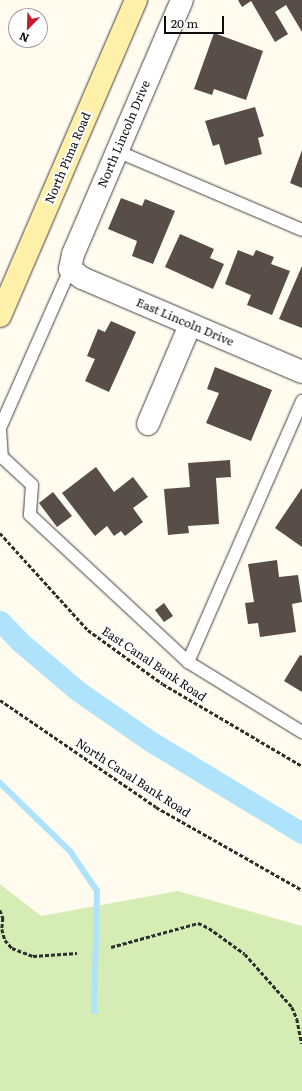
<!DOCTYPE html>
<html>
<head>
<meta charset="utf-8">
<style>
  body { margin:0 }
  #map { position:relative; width:302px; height:1091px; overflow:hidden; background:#fffbee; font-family:Literata,serif }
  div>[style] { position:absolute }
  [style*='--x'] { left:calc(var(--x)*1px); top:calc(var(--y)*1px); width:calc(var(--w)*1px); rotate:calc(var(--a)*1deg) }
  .green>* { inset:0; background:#d5edb4 }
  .stream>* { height:6px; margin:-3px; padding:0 3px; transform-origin:3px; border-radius:3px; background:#aee3fb }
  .canal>* { height:21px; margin:-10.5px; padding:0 10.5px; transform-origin:10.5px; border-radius:10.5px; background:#aee3fb }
  .building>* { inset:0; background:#574d49 }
  .path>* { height:2.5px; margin-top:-1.25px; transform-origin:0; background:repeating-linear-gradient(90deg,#2f2f2f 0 4px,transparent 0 6px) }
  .roads { filter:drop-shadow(0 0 1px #404040) drop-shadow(0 0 1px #404040) }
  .service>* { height:12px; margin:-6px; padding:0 6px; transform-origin:6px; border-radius:6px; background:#fff }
  .minor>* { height:22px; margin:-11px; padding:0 11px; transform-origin:11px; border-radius:11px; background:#fff }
  .secondary>* { height:22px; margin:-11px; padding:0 11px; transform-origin:11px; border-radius:11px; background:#fff0a9 }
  span { translate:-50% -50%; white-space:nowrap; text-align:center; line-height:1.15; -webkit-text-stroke:4px #fff; paint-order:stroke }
  .street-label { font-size:12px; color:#0d0d0d }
  .north { position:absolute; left:8px; top:8px; width:40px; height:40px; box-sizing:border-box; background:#fff; border:1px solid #9e9e9e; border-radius:50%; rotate:203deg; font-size:11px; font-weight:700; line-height:16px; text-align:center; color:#0d0d0d }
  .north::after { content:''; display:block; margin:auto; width:14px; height:18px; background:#c81b2e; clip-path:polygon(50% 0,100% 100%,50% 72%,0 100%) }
  .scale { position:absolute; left:164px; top:16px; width:60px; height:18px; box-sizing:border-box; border:2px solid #0d0d0d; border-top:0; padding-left:5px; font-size:12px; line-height:14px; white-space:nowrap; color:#0d0d0d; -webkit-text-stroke:3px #fff; paint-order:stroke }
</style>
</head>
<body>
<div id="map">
  <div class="green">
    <i style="clip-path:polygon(0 884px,41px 916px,178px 891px,302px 926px,302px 1091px,0 1091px)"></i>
  </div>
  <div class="stream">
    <i style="--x:0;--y:783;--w:98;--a:44.2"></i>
    <i style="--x:70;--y:851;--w:48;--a:56"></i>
    <i style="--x:97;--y:891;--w:120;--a:91.4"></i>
  </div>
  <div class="canal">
    <i style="--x:0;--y:621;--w:28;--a:46"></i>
    <i style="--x:19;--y:641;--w:77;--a:40.3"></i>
    <i style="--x:78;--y:691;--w:88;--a:34.8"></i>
    <i style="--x:150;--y:741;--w:178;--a:31.2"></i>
  </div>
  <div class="building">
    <i style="clip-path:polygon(238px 0,302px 0,302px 32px,286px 5px,275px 12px,288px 34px,275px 42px,251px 1px,242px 7px)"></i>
    <i style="clip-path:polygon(214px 33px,263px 51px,246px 100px,214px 89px,212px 95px,194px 89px)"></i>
    <i style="clip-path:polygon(255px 107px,264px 136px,258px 138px,262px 154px,225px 165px,219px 144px,213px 146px,205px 121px)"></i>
    <i style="clip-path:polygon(302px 150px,302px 188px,290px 183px)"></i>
    <i style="clip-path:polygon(121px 198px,142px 206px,145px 199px,175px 211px,153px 264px,132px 256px,137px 241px,108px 229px)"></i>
    <i style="clip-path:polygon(180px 234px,214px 249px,210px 258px,224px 264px,213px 289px,165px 267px)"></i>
    <i style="clip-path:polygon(238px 250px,253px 256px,256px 250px,274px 257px,271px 264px,290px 271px,272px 315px,247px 305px,251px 295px,225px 284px)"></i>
    <i style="clip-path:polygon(302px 266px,302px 328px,279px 319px)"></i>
    <i style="clip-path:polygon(111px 321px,136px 332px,109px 392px,85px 381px,95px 359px,87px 356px,98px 329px,105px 332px)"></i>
    <i style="clip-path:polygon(215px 367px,272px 390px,251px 441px,206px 423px,219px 393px,207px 389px)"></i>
    <i style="clip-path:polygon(230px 460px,231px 477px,216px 478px,219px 524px,188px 526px,189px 533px,168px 535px,164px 489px,190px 487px,188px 463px)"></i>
    <i style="clip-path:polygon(96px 467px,114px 492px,133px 477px,148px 497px,133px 508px,143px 522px,125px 536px,121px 531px,114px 536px,107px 526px,95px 536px,62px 493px)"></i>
    <i style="clip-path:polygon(302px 488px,302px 547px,275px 528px)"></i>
    <i style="clip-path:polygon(53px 492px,72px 516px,57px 527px,39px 503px)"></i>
    <i style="clip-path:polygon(277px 560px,279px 577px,298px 575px,302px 602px,292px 604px,296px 632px,260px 637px,258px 623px,248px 624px,245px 603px,254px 602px,248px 564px)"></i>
    <i style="clip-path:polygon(164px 603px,173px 616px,164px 622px,155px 610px)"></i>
    <i style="clip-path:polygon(300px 655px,302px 656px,302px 692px,284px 681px)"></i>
  </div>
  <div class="path">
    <i style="--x:0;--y:533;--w:131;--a:47.8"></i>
    <i style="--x:88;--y:630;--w:92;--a:35.8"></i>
    <i style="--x:163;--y:684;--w:161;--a:30.5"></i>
    <i style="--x:0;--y:700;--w:189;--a:34.4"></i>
    <i style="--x:156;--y:807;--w:168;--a:29.6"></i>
    <i style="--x:0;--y:910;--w:9;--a:69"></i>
    <i style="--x:3;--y:918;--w:11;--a:95"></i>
    <i style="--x:2;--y:929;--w:11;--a:75"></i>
    <i style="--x:5;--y:940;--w:11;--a:49"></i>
    <i style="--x:12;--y:948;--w:22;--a:21"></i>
    <i style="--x:33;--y:956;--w:44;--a:-3.9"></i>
    <i style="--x:111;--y:947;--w:90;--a:-15.4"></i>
    <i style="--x:198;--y:923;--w:12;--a:24"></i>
    <i style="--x:209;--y:928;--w:44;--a:35.8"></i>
    <i style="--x:245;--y:954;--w:71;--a:48.4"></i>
    <i style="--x:292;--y:1007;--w:13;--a:67"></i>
    <i style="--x:297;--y:1019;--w:25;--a:79"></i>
  </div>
  <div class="roads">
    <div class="service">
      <i style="--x:117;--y:151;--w:201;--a:23.1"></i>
      <i style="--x:0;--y:428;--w:174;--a:-66.2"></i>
      <i style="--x:0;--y:430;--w:27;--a:86"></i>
      <i style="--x:2;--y:457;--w:41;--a:43"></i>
      <i style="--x:32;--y:485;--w:30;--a:94"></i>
      <i style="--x:30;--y:515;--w:216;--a:42.9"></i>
      <i style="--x:188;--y:662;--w:134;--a:31.6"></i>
      <i style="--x:188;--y:662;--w:285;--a:-66.4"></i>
    </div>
    <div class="minor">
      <i style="--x:182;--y:0;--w:276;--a:113.2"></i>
      <i style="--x:73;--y:254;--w:15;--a:101"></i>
      <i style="--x:70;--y:269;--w:15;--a:37"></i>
      <i style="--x:82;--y:278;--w:239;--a:23.1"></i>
      <i style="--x:148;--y:424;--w:108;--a:-67"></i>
    </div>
    <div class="secondary">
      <i style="--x:0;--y:316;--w:344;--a:-66.7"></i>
    </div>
  </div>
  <div class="street-label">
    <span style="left:124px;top:134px;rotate:-67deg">North Lincoln Drive</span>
    <span style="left:68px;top:158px;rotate:-67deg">North Pima Road</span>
    <span style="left:185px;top:322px;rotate:23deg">East Lincoln Drive</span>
    <span style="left:154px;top:664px;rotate:34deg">East Canal Bank Road</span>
    <span style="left:133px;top:778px;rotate:33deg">North Canal Bank Road</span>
  </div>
  <div class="north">N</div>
  <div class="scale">20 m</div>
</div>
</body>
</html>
